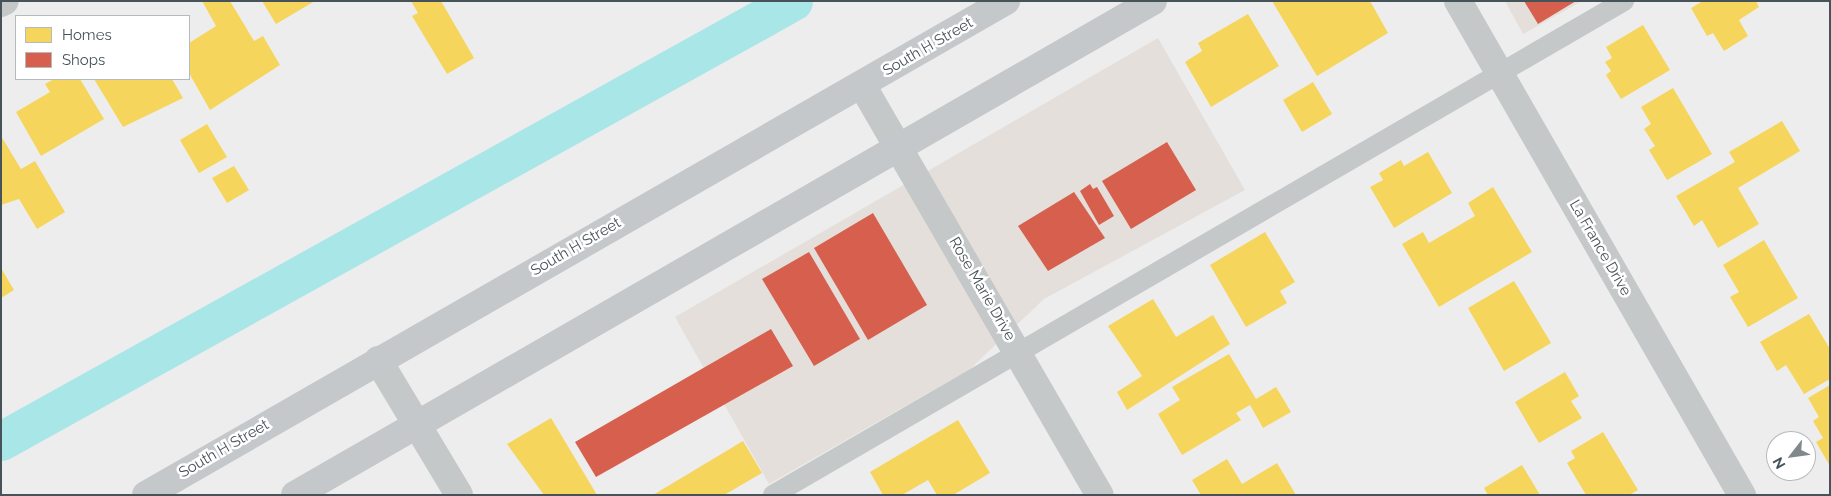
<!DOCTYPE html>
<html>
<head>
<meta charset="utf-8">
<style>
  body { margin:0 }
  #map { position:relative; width:1831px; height:496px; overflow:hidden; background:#eeeded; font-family:Raleway,sans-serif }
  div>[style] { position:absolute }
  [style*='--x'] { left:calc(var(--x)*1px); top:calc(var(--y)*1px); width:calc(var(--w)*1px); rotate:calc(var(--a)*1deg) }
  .commercial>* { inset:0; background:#e4dfda }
  .homes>* { inset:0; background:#f6d55c }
  .shops>* { inset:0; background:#d6604d }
  .canal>* { height:39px; margin:-19.5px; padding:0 19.5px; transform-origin:19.5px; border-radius:19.5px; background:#a9e6e8 }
  .lane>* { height:20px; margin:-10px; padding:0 10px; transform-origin:10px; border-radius:10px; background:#c4c8c9 }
  .street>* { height:28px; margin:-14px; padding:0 14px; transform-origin:14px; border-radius:14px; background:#c4c8c9 }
  .secondary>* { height:28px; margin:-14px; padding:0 14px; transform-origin:14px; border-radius:14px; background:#c5c8ca }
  span { translate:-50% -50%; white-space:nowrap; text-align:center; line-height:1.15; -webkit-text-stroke:5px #fff; paint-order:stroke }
  .street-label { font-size:15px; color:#465358 }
  .frame { position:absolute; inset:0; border:2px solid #465358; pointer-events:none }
  .legend { position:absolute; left:15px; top:15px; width:175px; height:65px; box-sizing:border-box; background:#fff; border:1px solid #b5babc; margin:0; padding:6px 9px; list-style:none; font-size:15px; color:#465358 }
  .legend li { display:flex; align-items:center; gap:10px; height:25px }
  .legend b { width:25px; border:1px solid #b5babc }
  .north { position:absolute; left:1766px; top:431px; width:50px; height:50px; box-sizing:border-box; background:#fff; border:1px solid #b5babc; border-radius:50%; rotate:240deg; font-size:14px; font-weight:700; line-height:20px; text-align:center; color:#465358 }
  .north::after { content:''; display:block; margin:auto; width:18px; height:22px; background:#81898c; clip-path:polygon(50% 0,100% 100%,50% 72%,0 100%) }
</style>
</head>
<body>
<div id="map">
  <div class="commercial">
    <i style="clip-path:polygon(1505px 1px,1582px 1px,1523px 34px)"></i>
    <i style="clip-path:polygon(1158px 38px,1245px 190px,1044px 299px,970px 369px,769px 484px,675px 317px)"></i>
  </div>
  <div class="homes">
    <i style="clip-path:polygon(202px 1px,230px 1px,254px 41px,263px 36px,280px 65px,210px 110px,189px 73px,189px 43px,216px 26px)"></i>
    <i style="clip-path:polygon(262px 1px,315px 1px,276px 24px)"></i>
    <i style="clip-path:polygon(411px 1px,441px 1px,474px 58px,447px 74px,412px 16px,418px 13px)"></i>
    <i style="clip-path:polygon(1272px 1px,1370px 1px,1388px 33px,1317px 76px)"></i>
    <i style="clip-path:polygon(1703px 1px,1756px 1px,1759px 7px,1739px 20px,1748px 36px,1724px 51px,1713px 33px,1707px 36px,1691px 8px)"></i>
    <i style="clip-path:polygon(1248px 14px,1279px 66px,1211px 107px,1185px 62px,1202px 51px,1198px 43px)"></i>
    <i style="clip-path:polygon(1643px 25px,1670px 70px,1621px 99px,1606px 75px,1611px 71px,1605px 62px,1612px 58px,1606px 47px)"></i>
    <i style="clip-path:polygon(54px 79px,80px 79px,104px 119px,41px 156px,16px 112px,50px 92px,45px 84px)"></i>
    <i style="clip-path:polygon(94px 79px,172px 79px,183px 98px,123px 127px)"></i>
    <i style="clip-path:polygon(1313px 82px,1332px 114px,1302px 132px,1283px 100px)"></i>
    <i style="clip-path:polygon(1673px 88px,1712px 154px,1667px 180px,1649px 150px,1655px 146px,1644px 129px,1651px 124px,1641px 107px)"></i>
    <i style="clip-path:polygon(1782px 121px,1800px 151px,1738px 188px,1759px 224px,1718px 248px,1702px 220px,1694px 226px,1676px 196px,1735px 162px,1729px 152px)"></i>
    <i style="clip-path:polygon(207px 124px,227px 157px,199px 173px,180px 140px)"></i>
    <i style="clip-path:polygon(1px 136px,21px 169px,35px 161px,65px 212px,37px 229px,19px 199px,1px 205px)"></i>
    <i style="clip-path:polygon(1428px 152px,1452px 193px,1394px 228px,1370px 187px,1383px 180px,1379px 173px,1401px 160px,1404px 166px)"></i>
    <i style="clip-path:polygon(234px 166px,249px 190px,227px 203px,212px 178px)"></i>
    <i style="clip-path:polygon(1493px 187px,1532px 252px,1439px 307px,1402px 244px,1423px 232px,1429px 243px,1475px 216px,1468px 203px)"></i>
    <i style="clip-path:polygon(1265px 232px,1295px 282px,1280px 291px,1287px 303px,1246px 327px,1210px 265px)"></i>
    <i style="clip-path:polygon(1764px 240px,1798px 298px,1748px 327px,1730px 297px,1739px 292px,1723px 265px)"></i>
    <i style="clip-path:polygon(1px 268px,14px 290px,1px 298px)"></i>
    <i style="clip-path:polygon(1514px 281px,1551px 343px,1504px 371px,1468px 308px)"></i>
    <i style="clip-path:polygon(1153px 299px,1176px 337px,1213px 315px,1230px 344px,1127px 410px,1117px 392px,1142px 376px,1108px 326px)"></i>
    <i style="clip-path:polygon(1809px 314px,1830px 349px,1830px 379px,1804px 394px,1786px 365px,1777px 371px,1760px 342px)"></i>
    <i style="clip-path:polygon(1229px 354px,1256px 399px,1276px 387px,1291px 412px,1263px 428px,1250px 405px,1236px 413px,1241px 420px,1182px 455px,1158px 414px,1180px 400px,1172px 387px)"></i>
    <i style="clip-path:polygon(1565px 372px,1579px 396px,1571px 401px,1582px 418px,1539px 443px,1515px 402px)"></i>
    <i style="clip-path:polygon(1830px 385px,1830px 466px,1816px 442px,1823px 438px,1813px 421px,1819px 417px,1808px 398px)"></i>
    <i style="clip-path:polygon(551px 418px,597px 495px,544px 495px,507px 444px)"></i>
    <i style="clip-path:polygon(958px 420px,990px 473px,953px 495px,937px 495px,928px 480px,902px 495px,883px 495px,870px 472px)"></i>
    <i style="clip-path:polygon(1603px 432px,1638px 490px,1629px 495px,1586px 495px,1567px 463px,1575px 458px,1571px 451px)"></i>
    <i style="clip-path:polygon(743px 441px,762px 473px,724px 495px,653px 495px)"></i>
    <i style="clip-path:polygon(1227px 459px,1242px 484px,1277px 463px,1296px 495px,1201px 495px,1192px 480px)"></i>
    <i style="clip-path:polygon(1522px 465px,1540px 495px,1488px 495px,1484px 488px)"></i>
  </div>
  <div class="shops">
    <i style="clip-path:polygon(1524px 1px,1576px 1px,1538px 24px)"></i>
    <i style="clip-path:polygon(1167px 142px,1196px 190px,1131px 229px,1102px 181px)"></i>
    <i style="clip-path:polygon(1090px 184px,1093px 189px,1097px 187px,1114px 216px,1099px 225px,1080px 191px)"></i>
    <i style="clip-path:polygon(1074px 192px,1105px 238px,1048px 271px,1018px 226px)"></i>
    <i style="clip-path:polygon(873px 213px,927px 305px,868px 340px,814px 248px)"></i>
    <i style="clip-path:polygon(809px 252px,860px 339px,814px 366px,762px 279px)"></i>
    <i style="clip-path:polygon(771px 329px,793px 366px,596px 477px,575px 442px)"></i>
  </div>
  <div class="canal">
    <i style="--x:1;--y:441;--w:906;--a:-29.05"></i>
  </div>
  <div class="lane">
    <i style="--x:773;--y:495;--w:984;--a:-30.13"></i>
  </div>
  <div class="street">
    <i style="--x:1458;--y:1;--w:570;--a:60.11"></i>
    <i style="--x:1;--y:3;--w:4;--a:-27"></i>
    <i style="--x:862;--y:85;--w:474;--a:59.9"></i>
    <i style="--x:378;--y:360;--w:157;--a:59"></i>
  </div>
  <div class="secondary">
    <i style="--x:146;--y:495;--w:992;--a:-29.87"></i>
    <i style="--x:295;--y:495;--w:990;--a:-29.93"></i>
  </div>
  <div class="street-label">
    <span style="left:928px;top:47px;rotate:-30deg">South H Street</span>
    <span style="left:576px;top:247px;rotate:-30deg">South H Street</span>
    <span style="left:1600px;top:248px;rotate:60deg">La France Drive</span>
    <span style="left:982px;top:289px;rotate:60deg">Rose Marie Drive</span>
    <span style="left:224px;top:449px;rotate:-30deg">South H Street</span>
  </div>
  <div class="frame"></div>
  <ul class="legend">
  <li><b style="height:14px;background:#f6d55c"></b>Homes</li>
  <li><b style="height:14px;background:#d6604d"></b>Shops</li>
  </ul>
  <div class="north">N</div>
</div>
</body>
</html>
